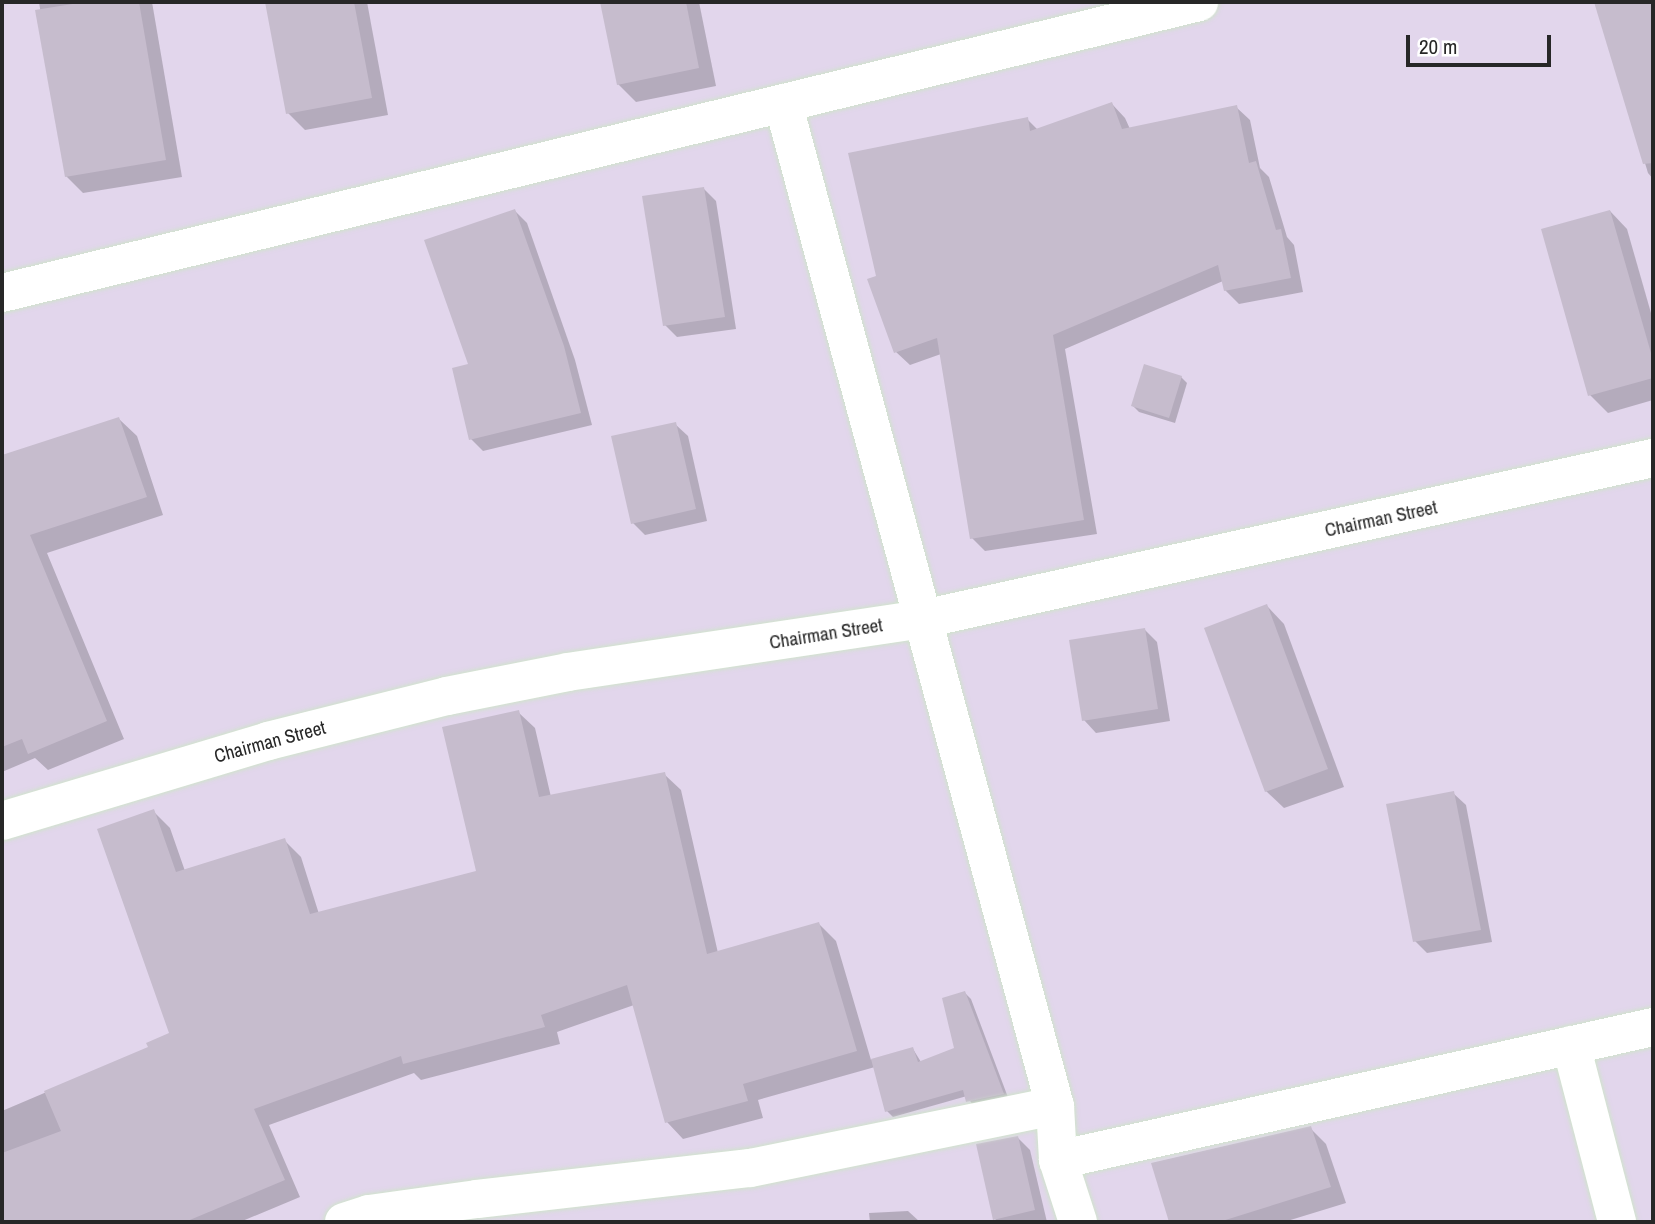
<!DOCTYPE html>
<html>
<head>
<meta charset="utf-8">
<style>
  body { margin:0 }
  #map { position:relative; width:1655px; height:1224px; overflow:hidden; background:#e2d6ec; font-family:"Archivo Narrow",sans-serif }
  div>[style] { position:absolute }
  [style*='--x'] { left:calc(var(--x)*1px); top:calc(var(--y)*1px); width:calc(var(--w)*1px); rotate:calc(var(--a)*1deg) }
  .shadow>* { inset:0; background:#0003 }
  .building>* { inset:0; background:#c6bccd }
  .roads { filter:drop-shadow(0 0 2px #d0e3cc) drop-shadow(0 0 2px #d0e3cc) }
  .minor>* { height:38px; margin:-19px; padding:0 19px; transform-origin:19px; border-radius:19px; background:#fff }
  span { translate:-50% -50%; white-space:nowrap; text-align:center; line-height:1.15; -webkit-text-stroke:5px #fff; paint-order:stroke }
  .street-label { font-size:19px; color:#272727 }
  .frame { position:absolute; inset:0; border:4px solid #272727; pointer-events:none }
  .scale { position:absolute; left:1406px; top:35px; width:145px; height:32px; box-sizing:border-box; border:4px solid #272727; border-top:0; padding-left:9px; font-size:21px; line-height:24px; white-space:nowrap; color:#272727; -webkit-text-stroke:5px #fff; paint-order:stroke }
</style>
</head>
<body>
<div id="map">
  <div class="shadow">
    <i style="clip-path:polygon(39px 2px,152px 2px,182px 177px,83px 193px,66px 176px)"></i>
    <i style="clip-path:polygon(267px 2px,367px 2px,388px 115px,305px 130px,288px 113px)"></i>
    <i style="clip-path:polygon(602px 2px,699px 2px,716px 86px,636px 102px,618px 84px)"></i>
    <i style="clip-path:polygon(1596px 2px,1653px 2px,1653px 179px,1648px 173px)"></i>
    <i style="clip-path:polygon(1112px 104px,1125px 118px,1130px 129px,1236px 107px,1250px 120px,1260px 168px,1269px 177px,1287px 237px,1294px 245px,1303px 292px,1239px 304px,1225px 290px,1223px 281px,1065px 349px,1097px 534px,985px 551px,972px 538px,941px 354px,910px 365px,896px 352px,878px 277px,1027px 119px,1038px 130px)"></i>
    <i style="clip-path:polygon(704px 189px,716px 201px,736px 329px,677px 337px,665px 325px)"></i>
    <i style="clip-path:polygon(515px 211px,527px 223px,575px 360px,592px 425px,483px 451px,471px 439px,470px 365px)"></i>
    <i style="clip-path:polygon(1610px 211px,1627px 229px,1653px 320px,1653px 400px,1608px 413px,1590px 395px)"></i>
    <i style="clip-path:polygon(1181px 377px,1187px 383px,1175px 423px,1139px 412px,1133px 406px)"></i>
    <i style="clip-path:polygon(119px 419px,137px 436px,163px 515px,47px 553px,124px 739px,48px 770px,35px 758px,2px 772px,2px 457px)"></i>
    <i style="clip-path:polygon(675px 424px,688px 436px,707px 521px,645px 535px,633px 523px)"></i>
    <i style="clip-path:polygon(1267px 606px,1284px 624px,1344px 787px,1284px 808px,1266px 791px)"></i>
    <i style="clip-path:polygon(1145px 630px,1157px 642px,1170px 721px,1096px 733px,1084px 720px)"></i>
    <i style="clip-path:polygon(518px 712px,535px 728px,551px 797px,664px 774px,681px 790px,718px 953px,819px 924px,836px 941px,871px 1060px,913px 1049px,921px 1062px,956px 1049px,965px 993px,971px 999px,1009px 1100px,974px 1107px,967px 1096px,893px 1117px,887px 1111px,875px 1067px,758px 1100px,763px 1118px,683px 1139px,667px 1122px,634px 1005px,557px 1032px,560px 1044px,421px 1080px,414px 1073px,269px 1125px,300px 1197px,240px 1222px,2px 1222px,2px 1111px,150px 1048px,172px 1034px,153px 811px,170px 828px,185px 871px,284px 840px,301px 857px,319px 914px,478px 872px)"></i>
    <i style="clip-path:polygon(1453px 793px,1466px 805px,1492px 942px,1427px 953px,1415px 941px)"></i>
    <i style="clip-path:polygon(1310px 1128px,1326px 1144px,1346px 1203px,1284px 1222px,1171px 1222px,1153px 1165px)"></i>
    <i style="clip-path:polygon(1018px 1138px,1030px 1150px,1047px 1222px,998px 1222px,995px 1219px)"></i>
    <i style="clip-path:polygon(908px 1211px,920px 1222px,870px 1222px,869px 1213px)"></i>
  </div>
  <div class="building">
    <i style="clip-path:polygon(85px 2px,139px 2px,166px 160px,65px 177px,35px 10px)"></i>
    <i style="clip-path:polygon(265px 2px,354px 2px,372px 98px,286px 114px)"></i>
    <i style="clip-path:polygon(600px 2px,686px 2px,699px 68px,617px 85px)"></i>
    <i style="clip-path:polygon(1594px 2px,1653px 2px,1653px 163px,1643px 164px)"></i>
    <i style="clip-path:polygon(1112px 102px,1122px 129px,1237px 105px,1249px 163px,1256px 161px,1276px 230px,1281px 229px,1291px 278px,1224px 291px,1218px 265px,1053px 335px,1084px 520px,970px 539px,937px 338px,894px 353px,867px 279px,876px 276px,848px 153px,1028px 117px,1030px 131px)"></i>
    <i style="clip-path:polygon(704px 187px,725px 317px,663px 326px,642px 196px)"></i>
    <i style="clip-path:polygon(515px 209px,564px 346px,581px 413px,469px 440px,452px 368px,468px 364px,424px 240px)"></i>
    <i style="clip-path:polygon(1610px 210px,1653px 360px,1653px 378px,1588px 396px,1541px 229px)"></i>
    <i style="clip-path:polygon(1144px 364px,1182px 376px,1169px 418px,1131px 406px)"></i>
    <i style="clip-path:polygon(119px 417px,147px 497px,30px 535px,107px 721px,28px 754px,22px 739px,2px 747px,2px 455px)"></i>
    <i style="clip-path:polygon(676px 422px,696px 509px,631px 524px,611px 436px)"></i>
    <i style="clip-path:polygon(1267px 604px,1328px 769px,1265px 792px,1204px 628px)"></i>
    <i style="clip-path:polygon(1145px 628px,1158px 709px,1082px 721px,1069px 640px)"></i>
    <i style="clip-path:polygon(519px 710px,539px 797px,665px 772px,707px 954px,819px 922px,857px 1051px,743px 1084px,748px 1101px,665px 1123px,627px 985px,541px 1015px,545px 1027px,403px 1064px,401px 1056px,254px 1109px,285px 1180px,185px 1222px,2px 1222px,2px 1153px,61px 1131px,44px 1091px,148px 1047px,146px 1043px,169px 1033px,97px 829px,154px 809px,176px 872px,285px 838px,310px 914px,476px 871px,442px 727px)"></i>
    <i style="clip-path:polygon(1454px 791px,1481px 930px,1413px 942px,1386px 804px)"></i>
    <i style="clip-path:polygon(965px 991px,1004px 1094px,966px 1102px,963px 1090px,885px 1112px,871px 1059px,913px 1047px,918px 1062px,954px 1048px,942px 998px)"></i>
    <i style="clip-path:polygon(1311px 1126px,1331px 1187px,1219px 1222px,1169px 1222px,1151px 1163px)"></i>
    <i style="clip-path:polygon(1018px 1136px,1035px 1210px,993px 1220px,976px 1144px)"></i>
  </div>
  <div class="roads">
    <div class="minor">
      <i style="--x:783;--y:103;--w:1039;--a:74.83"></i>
      <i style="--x:1055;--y:1106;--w:54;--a:86.8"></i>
      <i style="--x:1058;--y:1160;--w:65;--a:72.1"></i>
      <i style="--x:2;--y:293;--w:1232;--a:-13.66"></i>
      <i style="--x:2;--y:821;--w:278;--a:-16.7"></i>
      <i style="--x:268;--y:741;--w:185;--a:-14.1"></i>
      <i style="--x:447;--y:696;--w:123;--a:-11.2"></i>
      <i style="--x:568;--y:672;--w:359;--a:-8.5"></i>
      <i style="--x:923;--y:619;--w:748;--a:-12.44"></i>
      <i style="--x:1571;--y:1045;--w:183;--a:75.4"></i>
      <i style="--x:1058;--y:1160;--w:610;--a:-12.6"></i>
      <i style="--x:344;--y:1222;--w:26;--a:-18"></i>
      <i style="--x:369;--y:1214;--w:109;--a:-7.9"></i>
      <i style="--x:477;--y:1199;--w:275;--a:-6.5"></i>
      <i style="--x:750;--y:1168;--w:311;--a:-11.5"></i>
    </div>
  </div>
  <div class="street-label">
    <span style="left:1381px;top:519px;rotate:-12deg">Chairman Street</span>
    <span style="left:826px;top:634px;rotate:-9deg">Chairman Street</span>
    <span style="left:270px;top:742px;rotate:-15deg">Chairman Street</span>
  </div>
  <div class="frame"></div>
  <div class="scale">20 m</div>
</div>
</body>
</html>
